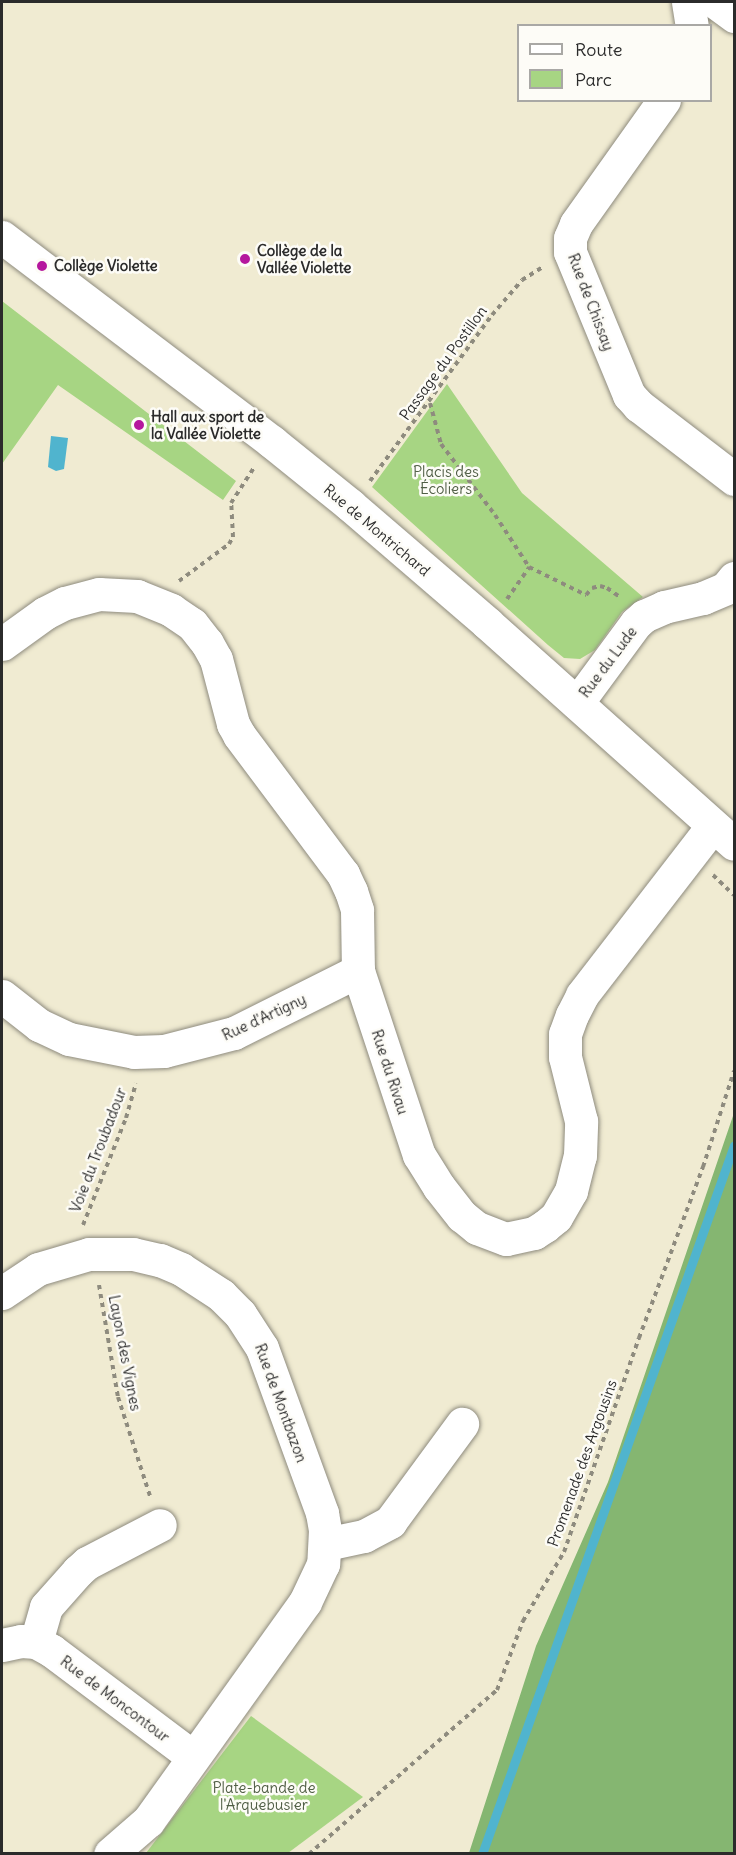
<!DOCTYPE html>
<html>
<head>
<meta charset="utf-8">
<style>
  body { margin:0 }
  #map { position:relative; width:736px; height:1855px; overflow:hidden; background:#f0ebd2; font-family:Delius,sans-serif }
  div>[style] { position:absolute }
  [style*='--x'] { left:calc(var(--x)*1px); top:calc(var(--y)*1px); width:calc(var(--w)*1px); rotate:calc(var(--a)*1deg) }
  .green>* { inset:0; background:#a7d583 }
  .forest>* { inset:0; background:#85b671 }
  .water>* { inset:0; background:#50b4ce }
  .stream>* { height:9px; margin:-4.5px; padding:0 4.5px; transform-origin:4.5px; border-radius:4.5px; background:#50b4ce }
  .path>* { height:4px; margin-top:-2px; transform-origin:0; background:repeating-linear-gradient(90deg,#8e8b7e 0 4.5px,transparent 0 9px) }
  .roads { filter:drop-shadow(0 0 2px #8e8b7e) drop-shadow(0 0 2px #8e8b7e) }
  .minor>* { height:33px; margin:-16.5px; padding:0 16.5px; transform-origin:16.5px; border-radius:16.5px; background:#fff }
  .dots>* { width:16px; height:16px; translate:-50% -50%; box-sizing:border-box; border:3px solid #fdfcf7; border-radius:50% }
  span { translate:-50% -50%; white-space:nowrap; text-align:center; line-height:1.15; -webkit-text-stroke:5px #fdfcf7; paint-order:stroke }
  .poi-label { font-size:15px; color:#2b2b2b; font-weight:700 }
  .left { translate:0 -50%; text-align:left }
  .street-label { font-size:15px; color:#2b2b2b }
  .park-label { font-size:15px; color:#505e45 }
  .frame { position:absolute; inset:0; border:3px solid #2b2b2b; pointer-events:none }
  .legend { position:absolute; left:517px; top:24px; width:195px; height:78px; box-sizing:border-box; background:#fdfcf7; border:2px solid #a9a8a5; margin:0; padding:8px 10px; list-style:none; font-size:18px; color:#2b2b2b }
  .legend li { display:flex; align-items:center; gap:12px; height:30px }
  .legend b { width:30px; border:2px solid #a9a8a5 }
</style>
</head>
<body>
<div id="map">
  <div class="green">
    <i style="clip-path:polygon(2px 301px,236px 481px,223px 500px,58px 385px,2px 464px)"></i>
    <i style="clip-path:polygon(447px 384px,522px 493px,643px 597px,622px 612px,595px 650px,580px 659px,564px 658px,548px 645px,372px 487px)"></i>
    <i style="clip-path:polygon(251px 1716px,363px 1797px,288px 1853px,146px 1853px)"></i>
  </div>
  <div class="forest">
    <i style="clip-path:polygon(734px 1113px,734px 1853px,469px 1853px,536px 1646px,608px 1482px)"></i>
  </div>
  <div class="water">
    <i style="clip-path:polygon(51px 436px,68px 438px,64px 469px,56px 471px,48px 467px)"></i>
  </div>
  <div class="stream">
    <i style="--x:482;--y:1854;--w:752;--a:-70.43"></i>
  </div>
  <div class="path">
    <i style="--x:430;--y:403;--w:42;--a:75"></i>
    <i style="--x:441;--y:444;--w:89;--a:52.7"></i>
    <i style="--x:495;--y:515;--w:62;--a:56.8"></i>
    <i style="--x:529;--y:567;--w:64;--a:26.2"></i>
    <i style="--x:586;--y:595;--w:9;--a:-49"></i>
    <i style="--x:592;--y:588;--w:8;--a:-14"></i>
    <i style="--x:600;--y:586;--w:7;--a:16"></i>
    <i style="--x:607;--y:588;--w:16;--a:35"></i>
    <i style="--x:370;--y:481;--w:206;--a:-53.7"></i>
    <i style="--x:492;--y:315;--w:46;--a:-49.4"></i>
    <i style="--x:522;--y:280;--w:25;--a:-32"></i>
    <i style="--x:179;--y:581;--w:62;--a:-36.5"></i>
    <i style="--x:229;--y:544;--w:8;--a:-60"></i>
    <i style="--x:233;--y:537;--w:34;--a:-93"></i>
    <i style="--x:231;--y:503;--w:44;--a:-57"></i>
    <i style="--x:507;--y:599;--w:39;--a:-55"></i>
    <i style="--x:713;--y:875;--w:29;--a:44"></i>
    <i style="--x:83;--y:1225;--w:115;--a:-68.1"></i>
    <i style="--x:126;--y:1118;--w:36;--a:-74"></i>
    <i style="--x:99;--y:1285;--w:114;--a:80.4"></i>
    <i style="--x:118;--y:1397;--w:104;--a:72.1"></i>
    <i style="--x:309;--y:1854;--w:249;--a:-41.1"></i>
    <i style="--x:497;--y:1690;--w:74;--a:-69.4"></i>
    <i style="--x:523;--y:1621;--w:80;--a:-59.3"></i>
    <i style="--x:564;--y:1552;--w:227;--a:-70.7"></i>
    <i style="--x:639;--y:1338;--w:183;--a:-69.5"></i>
    <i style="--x:703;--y:1167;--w:101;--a:-72.1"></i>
  </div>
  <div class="roads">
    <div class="minor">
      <i style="--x:688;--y:2;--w:24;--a:81"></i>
      <i style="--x:715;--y:2;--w:24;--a:36"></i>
      <i style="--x:664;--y:100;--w:152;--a:125.4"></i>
      <i style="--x:576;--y:224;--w:15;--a:113"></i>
      <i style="--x:570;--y:238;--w:14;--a:90"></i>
      <i style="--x:570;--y:252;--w:155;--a:67.6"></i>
      <i style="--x:629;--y:395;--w:15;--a:48"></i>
      <i style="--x:639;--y:406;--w:120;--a:37.5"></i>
      <i style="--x:2;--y:237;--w:339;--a:37.2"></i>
      <i style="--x:272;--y:442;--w:100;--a:38.9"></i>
      <i style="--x:350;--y:505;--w:181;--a:40.7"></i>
      <i style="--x:487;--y:623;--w:331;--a:41.8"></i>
      <i style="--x:2;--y:644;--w:53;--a:-35.8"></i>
      <i style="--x:45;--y:613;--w:22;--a:-27"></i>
      <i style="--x:65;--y:603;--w:35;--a:-15"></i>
      <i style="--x:99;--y:594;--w:38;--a:3"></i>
      <i style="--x:137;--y:596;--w:37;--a:22"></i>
      <i style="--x:171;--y:610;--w:25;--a:34"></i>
      <i style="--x:192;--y:624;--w:24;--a:52"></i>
      <i style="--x:207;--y:643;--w:18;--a:61"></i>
      <i style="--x:216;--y:659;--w:67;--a:75.3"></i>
      <i style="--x:233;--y:724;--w:13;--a:61"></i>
      <i style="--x:239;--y:735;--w:174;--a:53.2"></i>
      <i style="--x:343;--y:874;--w:19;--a:65"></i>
      <i style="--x:351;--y:891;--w:20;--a:72"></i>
      <i style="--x:357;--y:910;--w:61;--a:89.1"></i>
      <i style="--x:358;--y:971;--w:194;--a:71.7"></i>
      <i style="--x:419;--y:1155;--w:38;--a:58"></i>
      <i style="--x:439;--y:1187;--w:37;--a:52"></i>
      <i style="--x:462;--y:1216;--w:19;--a:39"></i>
      <i style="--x:477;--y:1228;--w:31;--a:21"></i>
      <i style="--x:506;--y:1239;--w:29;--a:-12"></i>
      <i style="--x:534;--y:1233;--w:13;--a:-32"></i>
      <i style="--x:545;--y:1226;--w:14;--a:-39"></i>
      <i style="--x:556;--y:1217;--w:30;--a:-60"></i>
      <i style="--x:571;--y:1191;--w:36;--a:-76"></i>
      <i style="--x:580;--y:1156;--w:35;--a:-88"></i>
      <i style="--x:581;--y:1121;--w:66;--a:-104"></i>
      <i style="--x:565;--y:1057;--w:23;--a:-90"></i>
      <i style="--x:565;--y:1034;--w:20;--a:-70"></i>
      <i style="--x:572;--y:1015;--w:22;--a:-63"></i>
      <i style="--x:582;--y:995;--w:212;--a:-52.3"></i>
      <i style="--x:577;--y:703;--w:99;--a:-53.6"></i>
      <i style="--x:636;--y:623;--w:11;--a:-41"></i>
      <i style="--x:644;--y:616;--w:22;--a:-24"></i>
      <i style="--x:664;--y:607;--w:40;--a:-13"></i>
      <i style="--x:703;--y:598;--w:25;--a:-23"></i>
      <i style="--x:726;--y:588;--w:13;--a:-51"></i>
      <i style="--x:2;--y:996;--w:47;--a:38.1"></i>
      <i style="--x:39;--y:1025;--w:33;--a:25"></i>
      <i style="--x:69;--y:1039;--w:66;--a:11.3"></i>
      <i style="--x:134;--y:1052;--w:30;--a:-2"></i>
      <i style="--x:164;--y:1051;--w:72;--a:-14.4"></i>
      <i style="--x:234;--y:1033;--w:139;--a:-26.6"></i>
      <i style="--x:2;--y:1293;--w:43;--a:-33.7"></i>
      <i style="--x:38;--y:1269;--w:53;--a:-16.4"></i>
      <i style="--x:89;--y:1254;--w:44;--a:0"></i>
      <i style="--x:133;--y:1254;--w:28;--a:13"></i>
      <i style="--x:160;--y:1260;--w:23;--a:23"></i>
      <i style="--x:181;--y:1269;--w:48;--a:33"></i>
      <i style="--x:221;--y:1295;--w:27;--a:45"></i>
      <i style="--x:240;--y:1314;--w:40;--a:57.1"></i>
      <i style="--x:262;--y:1348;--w:176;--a:70"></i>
      <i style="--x:322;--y:1513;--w:17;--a:80"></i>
      <i style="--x:325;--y:1530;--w:34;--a:93"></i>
      <i style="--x:323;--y:1564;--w:42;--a:115.3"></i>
      <i style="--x:305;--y:1602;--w:269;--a:125.6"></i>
      <i style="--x:148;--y:1821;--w:50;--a:139"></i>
      <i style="--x:326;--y:1544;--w:39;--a:-12"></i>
      <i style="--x:364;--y:1536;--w:30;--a:-28"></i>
      <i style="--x:390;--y:1522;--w:122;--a:-53.7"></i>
      <i style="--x:36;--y:1642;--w:36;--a:-74"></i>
      <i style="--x:46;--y:1607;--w:48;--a:-48.4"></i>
      <i style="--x:78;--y:1571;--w:12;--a:-42"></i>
      <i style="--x:87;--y:1563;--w:82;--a:-27.5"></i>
      <i style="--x:2;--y:1645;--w:19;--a:-12"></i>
      <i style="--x:21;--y:1641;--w:15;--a:4"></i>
      <i style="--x:36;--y:1642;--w:18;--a:29"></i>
      <i style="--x:52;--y:1651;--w:176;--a:36.9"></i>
    </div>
  </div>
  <div class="dots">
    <i style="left:245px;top:259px;background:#b5179e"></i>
    <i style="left:42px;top:266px;background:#b5179e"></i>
    <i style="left:139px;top:425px;background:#b5179e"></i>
  </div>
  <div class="poi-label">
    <span class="left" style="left:257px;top:259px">Collège de la<br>Vallée Violette</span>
    <span class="left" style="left:54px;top:266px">Collège Violette</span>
    <span class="left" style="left:151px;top:425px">Hall aux sport de<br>la Vallée Violette</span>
  </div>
  <div class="street-label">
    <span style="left:591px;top:302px;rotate:69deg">Rue de Chissay</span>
    <span style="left:443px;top:363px;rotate:-54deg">Passage du Postillon</span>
    <span style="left:377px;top:530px;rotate:40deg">Rue de Montrichard</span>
    <span style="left:608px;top:662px;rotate:-53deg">Rue du Lude</span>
    <span style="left:264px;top:1017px;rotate:-25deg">Rue d'Artigny</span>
    <span style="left:390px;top:1072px;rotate:72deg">Rue du Rivau</span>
    <span style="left:98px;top:1150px;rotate:-69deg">Voie du Troubadour</span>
    <span style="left:125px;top:1353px;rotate:79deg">Layon des Vignes</span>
    <span style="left:281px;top:1403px;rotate:70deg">Rue de Montbazon</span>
    <span style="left:582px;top:1463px;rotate:-70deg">Promenade des Argousins</span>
    <span style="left:115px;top:1699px;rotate:37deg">Rue de Moncontour</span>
  </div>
  <div class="park-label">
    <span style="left:446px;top:480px">Placis des<br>Écoliers</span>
    <span style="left:264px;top:1796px">Plate-bande de<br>l'Arquebusier</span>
  </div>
  <div class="frame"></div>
  <ul class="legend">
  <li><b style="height:8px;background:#fff"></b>Route</li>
  <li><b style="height:16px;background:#a7d583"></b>Parc</li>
  </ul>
</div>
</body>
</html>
